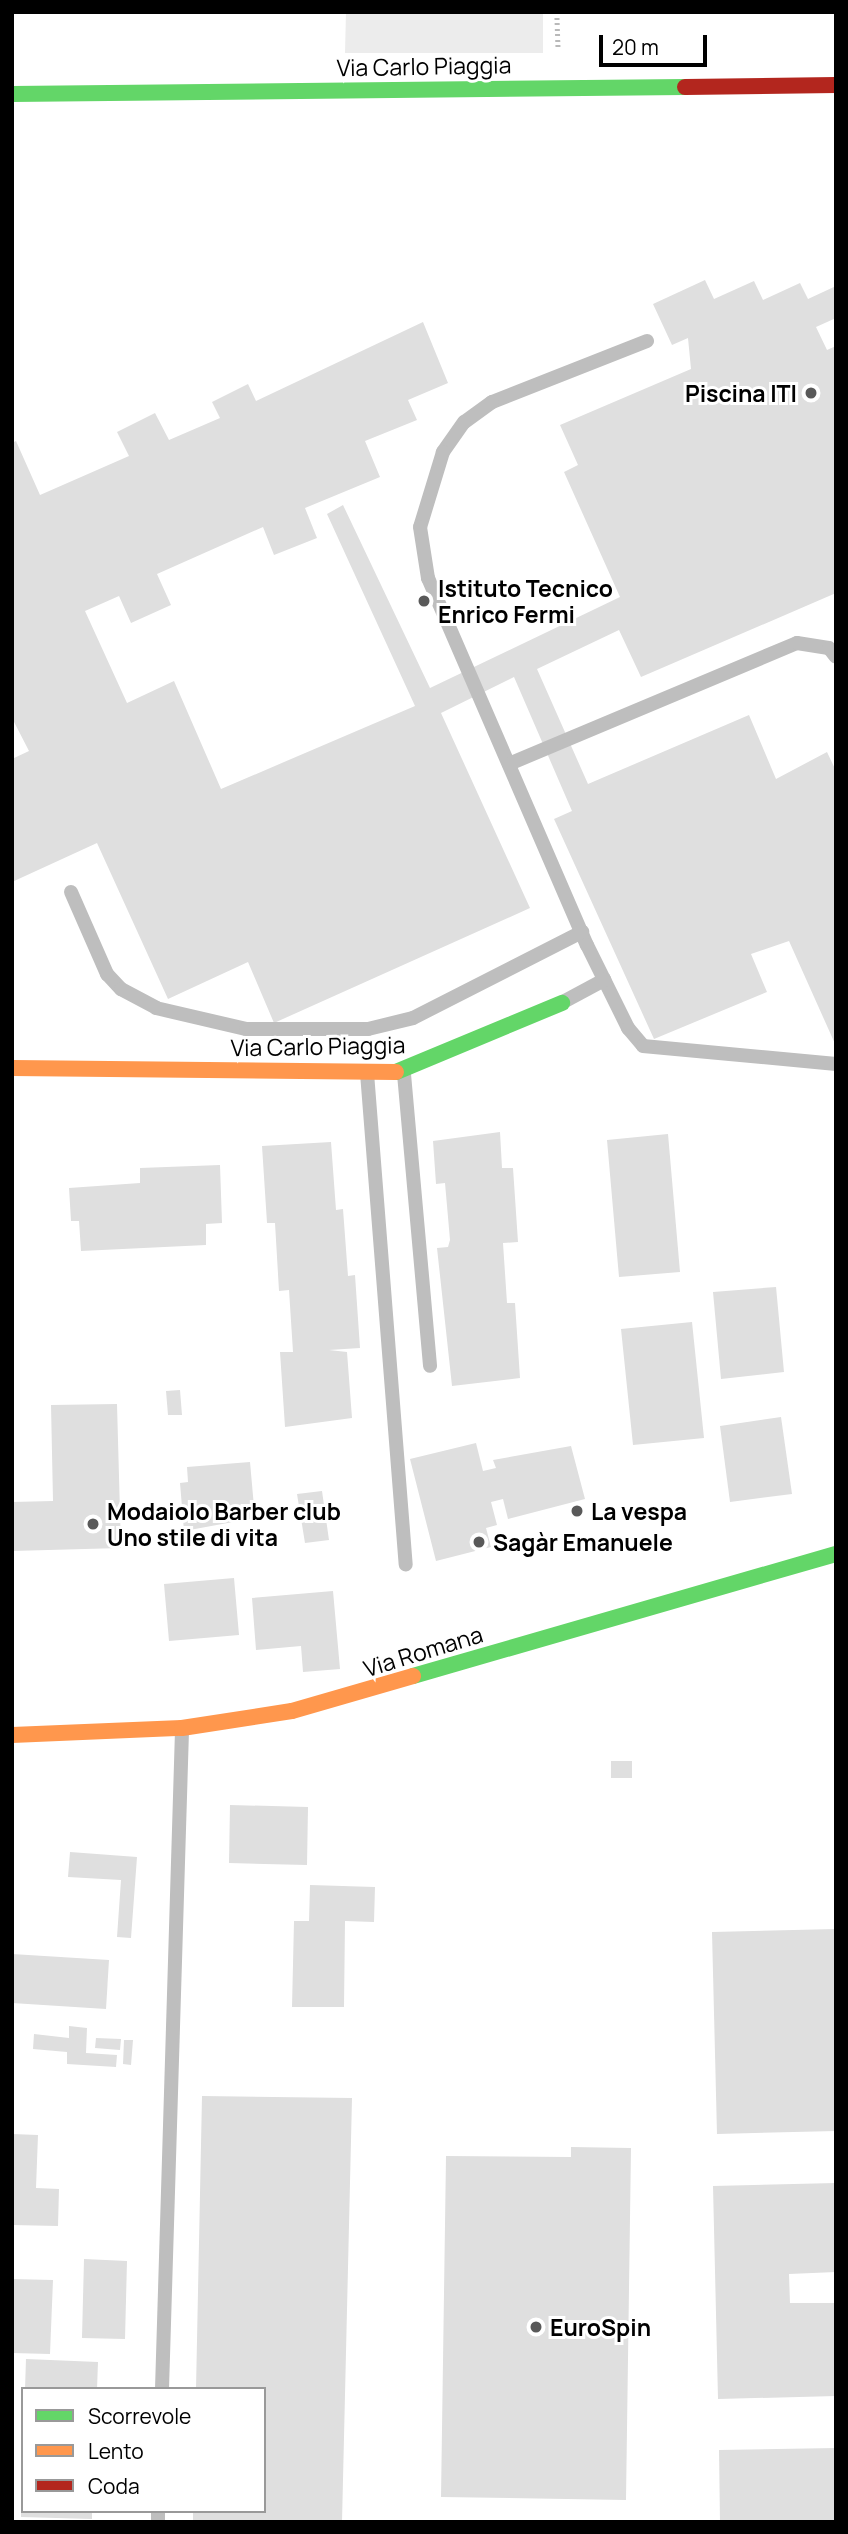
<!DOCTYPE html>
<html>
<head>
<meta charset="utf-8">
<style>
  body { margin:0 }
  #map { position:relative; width:848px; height:2534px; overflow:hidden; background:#fff; font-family:Manrope,sans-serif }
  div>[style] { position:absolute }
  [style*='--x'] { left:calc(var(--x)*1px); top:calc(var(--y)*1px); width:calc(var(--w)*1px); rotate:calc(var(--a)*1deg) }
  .green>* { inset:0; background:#ececec }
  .building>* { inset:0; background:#dfdfdf }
  .path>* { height:4.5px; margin-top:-2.25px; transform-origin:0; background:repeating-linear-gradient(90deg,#b9b9b9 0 2px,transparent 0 5.5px) }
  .lane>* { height:14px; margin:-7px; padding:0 7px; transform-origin:7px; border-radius:7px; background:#bebebe }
  .fast>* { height:16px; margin:-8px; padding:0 8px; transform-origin:8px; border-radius:8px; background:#63d668 }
  .slow>* { height:16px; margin:-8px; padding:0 8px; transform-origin:8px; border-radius:8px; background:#ff974d }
  .jam>* { height:16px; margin:-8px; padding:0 8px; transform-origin:8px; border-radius:8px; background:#b3261e }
  .dots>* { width:19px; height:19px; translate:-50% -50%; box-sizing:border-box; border:4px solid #fff; border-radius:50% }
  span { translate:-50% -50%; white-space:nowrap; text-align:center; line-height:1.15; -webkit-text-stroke:6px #fff; paint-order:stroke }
  .street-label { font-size:23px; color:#000 }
  .poi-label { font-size:23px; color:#000; font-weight:700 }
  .right { translate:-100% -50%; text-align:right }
  .left { translate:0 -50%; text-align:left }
  .frame { position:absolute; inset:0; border:14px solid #000; pointer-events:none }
  .legend { position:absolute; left:21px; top:2387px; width:245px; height:126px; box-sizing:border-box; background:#fff; border:2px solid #999; margin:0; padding:9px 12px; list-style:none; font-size:21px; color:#000 }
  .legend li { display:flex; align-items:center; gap:14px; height:35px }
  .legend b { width:35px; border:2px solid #999 }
  .scale { position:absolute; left:599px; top:35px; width:108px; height:32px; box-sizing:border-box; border:4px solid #000; border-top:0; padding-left:9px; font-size:21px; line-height:24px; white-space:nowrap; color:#000; -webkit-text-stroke:5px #fff; paint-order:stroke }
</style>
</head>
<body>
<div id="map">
  <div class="green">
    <i style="clip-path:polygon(346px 12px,543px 12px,543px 53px,345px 53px)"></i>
  </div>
  <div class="building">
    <i style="clip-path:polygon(705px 280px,714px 299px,754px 281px,763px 300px,800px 283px,808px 299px,836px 286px,836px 318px,816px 327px,827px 350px,836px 346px,836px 593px,641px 677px,619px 630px,537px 669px,588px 784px,749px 715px,776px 779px,827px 752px,836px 771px,836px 1046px,789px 941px,751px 954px,767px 992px,654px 1039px,554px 819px,572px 811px,514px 677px,441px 713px,530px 908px,274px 1023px,248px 962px,168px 999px,97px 843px,12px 882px,12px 759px,29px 751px,12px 718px,12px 443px,16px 441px,40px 495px,129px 456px,117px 432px,155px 413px,169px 440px,220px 418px,212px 402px,248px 384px,256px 401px,423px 322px,448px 383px,408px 400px,417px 420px,365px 441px,380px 477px,305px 508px,317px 538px,274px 555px,263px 527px,157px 574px,171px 605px,131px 623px,119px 596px,85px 611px,127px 703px,174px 681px,221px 789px,415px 706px,327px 514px,343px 505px,430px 688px,620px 597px,564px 472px,578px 465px,560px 425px,691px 369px,688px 338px,672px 345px,653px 304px)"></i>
    <i style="clip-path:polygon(500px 1132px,502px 1168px,513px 1168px,518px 1242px,503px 1243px,507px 1303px,515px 1303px,520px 1378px,452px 1386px,437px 1248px,448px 1247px,450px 1240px,445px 1183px,436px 1184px,433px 1141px)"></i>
    <i style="clip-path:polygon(668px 1134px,680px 1272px,619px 1277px,607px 1140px)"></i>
    <i style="clip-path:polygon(331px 1142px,336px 1210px,343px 1209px,348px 1276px,355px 1275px,360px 1348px,329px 1350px,347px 1352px,352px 1418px,285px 1427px,280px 1352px,293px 1352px,289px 1290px,279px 1291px,275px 1223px,267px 1223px,262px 1146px)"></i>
    <i style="clip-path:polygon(220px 1165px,222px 1223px,206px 1224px,206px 1245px,81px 1251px,79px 1221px,71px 1221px,69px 1188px,140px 1183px,140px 1168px)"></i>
    <i style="clip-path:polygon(776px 1287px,784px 1372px,721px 1379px,713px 1292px)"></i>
    <i style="clip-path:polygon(692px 1322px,704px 1438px,633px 1445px,621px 1329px)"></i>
    <i style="clip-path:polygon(180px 1390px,182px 1415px,168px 1415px,166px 1391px)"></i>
    <i style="clip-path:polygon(117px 1404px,121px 1548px,12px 1551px,12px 1502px,53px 1501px,51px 1405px)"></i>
    <i style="clip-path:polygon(781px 1417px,792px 1494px,730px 1502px,720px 1426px)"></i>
    <i style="clip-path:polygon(476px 1443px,483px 1471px,496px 1468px,493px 1460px,571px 1446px,585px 1499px,508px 1519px,503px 1499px,491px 1502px,497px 1525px,486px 1528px,491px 1547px,436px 1561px,410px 1459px)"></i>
    <i style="clip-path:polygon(250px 1462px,255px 1518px,184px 1531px,180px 1483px,188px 1482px,187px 1467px)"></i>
    <i style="clip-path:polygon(322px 1491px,329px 1540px,305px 1543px,297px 1494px)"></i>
    <i style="clip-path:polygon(234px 1578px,239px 1635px,169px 1641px,164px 1584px)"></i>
    <i style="clip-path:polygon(333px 1591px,340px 1669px,303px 1672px,301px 1646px,256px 1650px,252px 1598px)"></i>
    <i style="clip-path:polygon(611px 1761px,632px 1761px,632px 1778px,611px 1778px)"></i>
    <i style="clip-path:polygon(230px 1805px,308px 1807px,307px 1865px,229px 1863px)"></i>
    <i style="clip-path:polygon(70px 1852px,137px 1857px,131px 1938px,117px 1937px,121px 1880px,68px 1877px)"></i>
    <i style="clip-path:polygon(310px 1885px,375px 1887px,374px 1922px,345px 1921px,344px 2007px,292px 2007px,294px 1921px,309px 1921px)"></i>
    <i style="clip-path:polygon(836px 1929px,836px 2131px,717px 2134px,712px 1932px)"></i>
    <i style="clip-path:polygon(12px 1954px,109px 1960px,106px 2009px,12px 2003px)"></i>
    <i style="clip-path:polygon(69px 2026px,87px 2028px,86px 2053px,117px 2055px,116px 2067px,67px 2064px,67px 2052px,33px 2049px,34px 2034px,69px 2038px)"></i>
    <i style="clip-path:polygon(96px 2038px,121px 2039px,120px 2050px,95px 2048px)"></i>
    <i style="clip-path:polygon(124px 2040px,133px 2040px,131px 2065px,123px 2064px)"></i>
    <i style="clip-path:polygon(202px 2096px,352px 2098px,342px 2522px,193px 2522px,193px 2511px,264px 2511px,264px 2389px,196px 2389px)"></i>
    <i style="clip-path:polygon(12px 2134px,38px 2135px,36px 2188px,59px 2189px,58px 2226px,12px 2225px)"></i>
    <i style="clip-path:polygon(571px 2147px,631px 2148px,626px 2500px,441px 2497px,446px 2156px,571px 2157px)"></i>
    <i style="clip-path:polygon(836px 2183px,836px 2272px,789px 2274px,790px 2303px,836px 2303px,836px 2396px,718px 2399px,713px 2186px)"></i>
    <i style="clip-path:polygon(84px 2259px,127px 2261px,125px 2339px,82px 2338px)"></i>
    <i style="clip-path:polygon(12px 2279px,53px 2280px,50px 2354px,12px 2353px)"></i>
    <i style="clip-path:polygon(26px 2359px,98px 2362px,97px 2389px,25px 2389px)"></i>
    <i style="clip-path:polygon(836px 2448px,836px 2522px,720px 2522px,719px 2450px)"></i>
    <i style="clip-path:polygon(21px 2511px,92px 2511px,92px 2519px,21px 2517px)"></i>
  </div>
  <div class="path">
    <i style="--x:557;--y:12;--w:38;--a:88"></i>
  </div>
  <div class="lane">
    <i style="--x:647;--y:341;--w:167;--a:158.5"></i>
    <i style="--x:492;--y:402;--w:34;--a:144"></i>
    <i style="--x:464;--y:422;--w:37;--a:125"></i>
    <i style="--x:443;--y:452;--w:78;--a:107"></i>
    <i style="--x:420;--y:527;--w:52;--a:81.1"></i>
    <i style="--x:428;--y:578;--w:400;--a:66.6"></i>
    <i style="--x:587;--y:945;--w:93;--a:63.7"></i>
    <i style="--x:628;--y:1028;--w:23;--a:50"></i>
    <i style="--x:643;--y:1046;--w:194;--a:5.3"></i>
    <i style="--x:509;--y:764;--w:312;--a:-22.8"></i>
    <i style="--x:797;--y:643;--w:32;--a:9"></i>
    <i style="--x:829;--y:648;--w:11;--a:52"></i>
    <i style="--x:71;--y:892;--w:90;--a:66.3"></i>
    <i style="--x:107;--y:974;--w:21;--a:47"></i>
    <i style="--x:121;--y:989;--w:40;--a:28"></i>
    <i style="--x:156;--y:1008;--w:92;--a:13.1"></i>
    <i style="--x:246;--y:1029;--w:122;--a:0"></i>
    <i style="--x:368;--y:1029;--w:46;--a:-13.7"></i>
    <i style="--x:413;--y:1018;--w:190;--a:-27"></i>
    <i style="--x:563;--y:1002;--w:47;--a:-28.2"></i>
    <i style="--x:367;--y:1073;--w:493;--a:85.5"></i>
    <i style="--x:404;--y:1074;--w:293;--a:84.9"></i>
    <i style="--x:162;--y:2389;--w:660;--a:-88.26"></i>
    <i style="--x:158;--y:2522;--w:11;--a:-90"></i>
  </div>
  <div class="fast">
    <i style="--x:12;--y:94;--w:673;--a:-0.6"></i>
    <i style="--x:396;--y:1072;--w:180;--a:-22.6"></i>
    <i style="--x:413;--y:1676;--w:440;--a:-16.1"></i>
  </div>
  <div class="slow">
    <i style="--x:12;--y:1068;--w:384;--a:0.6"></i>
    <i style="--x:12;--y:1735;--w:170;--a:-2.4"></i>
    <i style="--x:182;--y:1728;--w:111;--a:-8.8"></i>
    <i style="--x:292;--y:1711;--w:126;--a:-16.1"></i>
  </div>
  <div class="jam">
    <i style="--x:685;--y:87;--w:151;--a:-0.8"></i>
  </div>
  <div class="dots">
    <i style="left:811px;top:393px;background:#595959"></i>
    <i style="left:424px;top:601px;background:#595959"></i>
    <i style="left:577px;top:1511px;background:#595959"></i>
    <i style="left:93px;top:1524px;background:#595959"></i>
    <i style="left:479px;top:1542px;background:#595959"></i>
    <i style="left:536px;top:2327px;background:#595959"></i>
  </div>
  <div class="street-label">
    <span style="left:424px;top:66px;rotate:-1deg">Via Carlo Piaggia</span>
    <span style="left:318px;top:1046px;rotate:-1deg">Via Carlo Piaggia</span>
    <span style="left:423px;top:1651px;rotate:-17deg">Via Romana</span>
  </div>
  <div class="poi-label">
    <span class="right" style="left:797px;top:393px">Piscina ITI</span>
    <span class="left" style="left:438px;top:601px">Istituto Tecnico<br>Enrico Fermi</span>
    <span class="left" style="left:107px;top:1524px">Modaiolo Barber club<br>Uno stile di vita</span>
    <span class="left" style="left:591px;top:1511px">La vespa</span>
    <span class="left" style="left:493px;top:1542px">Sagàr Emanuele</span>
    <span class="left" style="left:550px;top:2327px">EuroSpin</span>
  </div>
  <div class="frame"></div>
  <ul class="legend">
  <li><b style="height:9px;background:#63d668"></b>Scorrevole</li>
  <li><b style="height:9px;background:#ff974d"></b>Lento</li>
  <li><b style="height:9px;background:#b3261e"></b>Coda</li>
  </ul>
  <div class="scale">20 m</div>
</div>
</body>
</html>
